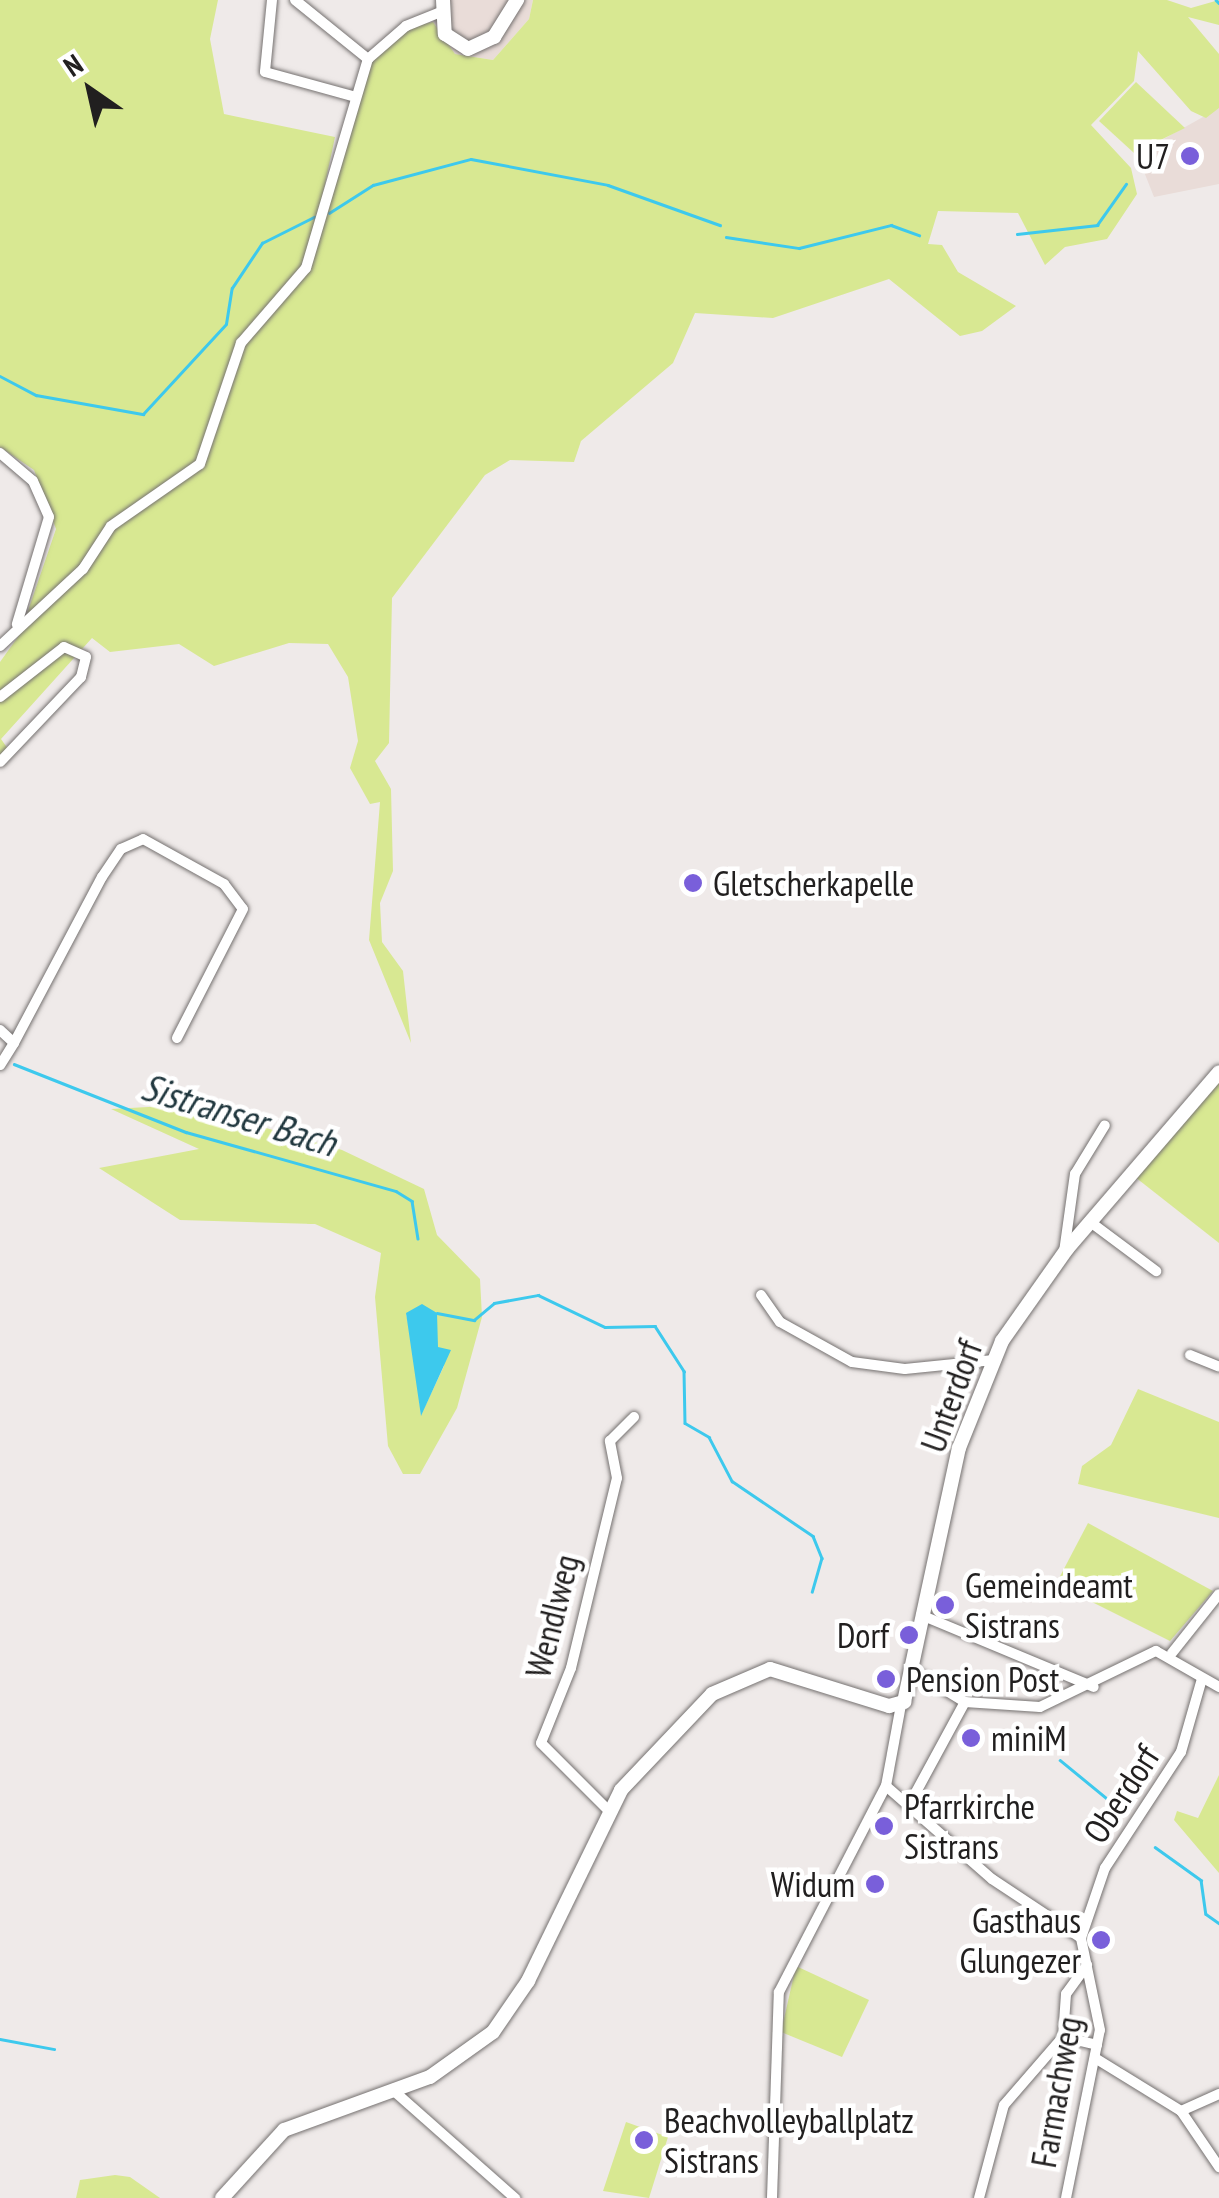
<!DOCTYPE html>
<html>
<head>
<meta charset="utf-8">
<style>
  body { margin:0 }
  #map { position:relative; width:1219px; height:2198px; overflow:hidden; background:#efeae9; font-family:"PT Sans Narrow",sans-serif }
  div>[style] { position:absolute }
  [style*='--x'] { left:calc(var(--x)*1px); top:calc(var(--y)*1px); width:calc(var(--w)*1px); rotate:calc(var(--a)*1deg) }
  .built>* { inset:0; background:#e9dcd8 }
  .green>* { inset:0; background:#d8e892 }
  .water>* { inset:0; background:#3dc9ed }
  .stream>* { height:2.5px; margin:-1.25px; padding:0 1.25px; transform-origin:1.25px; border-radius:1.25px; background:#3dc9ed }
  .roads { filter:drop-shadow(0 0 2px #757170) drop-shadow(0 0 2px #757170) }
  .street>* { height:10px; margin:-5px; padding:0 5px; transform-origin:5px; border-radius:5px; background:#fff }
  .secondary>* { height:14px; margin:-7px; padding:0 7px; transform-origin:7px; border-radius:7px; background:#fff }
  .dots>* { width:28px; height:28px; translate:-50% -50%; box-sizing:border-box; border:5px solid #fff; border-radius:50% }
  span { translate:-50% -50%; white-space:nowrap; text-align:center; line-height:1.15; -webkit-text-stroke:9px #fff; paint-order:stroke }
  .poi-label { font-size:35px; color:#211f1f }
  .right { translate:-100% -50%; text-align:right }
  .left { translate:0 -50%; text-align:left }
  .street-label { font-size:35px; color:#211f1f }
  .water-label { font-size:38px; color:#20373e; font-style:italic }
  .north { position:absolute; left:40px; top:40px; width:100px; height:100px; -webkit-text-stroke:8px #fff; paint-order:stroke; rotate:326deg; font-size:28px; font-weight:700; line-height:40px; text-align:center; color:#211f1f }
  .north::after { content:''; display:block; margin:auto; width:35px; height:45px; background:#211f1f; clip-path:polygon(50% 0,100% 100%,50% 72%,0 100%) }
</style>
</head>
<body>
<div id="map">
  <div class="built">
    <i style="clip-path:polygon(444px 0,533px 0,529px 19px,493px 60px,455px 54px,433px 22px)"></i>
    <i style="clip-path:polygon(1219px 108px,1219px 184px,1154px 197px,1137px 154px)"></i>
  </div>
  <div class="green">
    <i style="clip-path:polygon(0 0,218px 0,210px 39px,224px 114px,335px 137px,314px 236px,368px 59px,409px 27px,433px 22px,455px 54px,493px 60px,529px 19px,533px 0,1167px 0,1191px 8px,1219px 0,1219px 25px,1188px 17px,1219px 54px,1219px 108px,1206px 118px,1191px 111px,1138px 51px,1134px 81px,1091px 125px,1131px 168px,1137px 194px,1107px 239px,1065px 247px,1045px 265px,1018px 213px,938px 211px,928px 244px,942px 245px,958px 272px,1016px 306px,982px 331px,960px 336px,889px 279px,773px 318px,695px 313px,673px 363px,581px 441px,574px 462px,510px 460px,485px 475px,392px 598px,389px 743px,375px 761px,391px 789px,393px 871px,380px 903px,382px 942px,403px 971px,411px 1043px,369px 940px,380px 802px,370px 804px,350px 768px,358px 741px,348px 677px,328px 644px,289px 643px,214px 666px,179px 644px,110px 652px,92px 638px,1px 739px,8px 749px,0 755px,0 662px,20px 634px,56px 529px,34px 470px,0 447px)"></i>
    <i style="clip-path:polygon(1136px 82px,1185px 128px,1134px 153px,1099px 121px)"></i>
    <i style="clip-path:polygon(1219px 1082px,1219px 1243px,1135px 1177px)"></i>
    <i style="clip-path:polygon(evenodd,186px 1105px,342px 1150px,424px 1189px,437px 1235px,480px 1279px,482px 1317px,457px 1408px,420px 1474px,403px 1474px,388px 1446px,375px 1297px,381px 1253px,315px 1224px,180px 1220px,99px 1168px,199px 1149px,111px 1109px,186px 1105px,406px 1314px,444px 1366px,421px 1415px,413px 1343px,406px 1314px)"></i>
    <i style="clip-path:polygon(1138px 1389px,1219px 1422px,1219px 1518px,1078px 1484px,1082px 1466px,1111px 1445px)"></i>
    <i style="clip-path:polygon(1088px 1523px,1213px 1591px,1170px 1641px,1056px 1584px)"></i>
    <i style="clip-path:polygon(1219px 1775px,1219px 1873px,1174px 1820px,1177px 1811px,1198px 1818px)"></i>
    <i style="clip-path:polygon(796px 1966px,869px 2000px,842px 2057px,781px 2032px)"></i>
    <i style="clip-path:polygon(626px 2122px,668px 2137px,649px 2198px,603px 2191px)"></i>
    <i style="clip-path:polygon(115px 2175px,130px 2177px,160px 2198px,76px 2198px,80px 2180px)"></i>
  </div>
  <div class="water">
    <i style="clip-path:polygon(422px 1304px,437px 1313px,438px 1347px,451px 1350px,421px 1416px,406px 1313px)"></i>
  </div>
  <div class="stream">
    <i style="--x:1216;--y:0;--w:4;--a:45"></i>
    <i style="--x:329;--y:213;--w:52;--a:-32.5"></i>
    <i style="--x:373;--y:185;--w:101;--a:-14.9"></i>
    <i style="--x:471;--y:159;--w:139;--a:10.7"></i>
    <i style="--x:608;--y:185;--w:119;--a:19.7"></i>
    <i style="--x:1017;--y:234;--w:81;--a:-6.4"></i>
    <i style="--x:1097;--y:225;--w:50;--a:-54.7"></i>
    <i style="--x:726;--y:237;--w:74;--a:8.6"></i>
    <i style="--x:799;--y:248;--w:95;--a:-14"></i>
    <i style="--x:891;--y:225;--w:30;--a:20"></i>
    <i style="--x:0;--y:376;--w:41;--a:27.8"></i>
    <i style="--x:36;--y:395;--w:109;--a:10.1"></i>
    <i style="--x:143;--y:414;--w:122;--a:-47.3"></i>
    <i style="--x:226;--y:324;--w:36;--a:-81"></i>
    <i style="--x:232;--y:288;--w:54;--a:-56.3"></i>
    <i style="--x:262;--y:243;--w:58;--a:-26.6"></i>
    <i style="--x:14;--y:1064;--w:185;--a:21.6"></i>
    <i style="--x:186;--y:1132;--w:218;--a:15.7"></i>
    <i style="--x:396;--y:1191;--w:19;--a:32"></i>
    <i style="--x:412;--y:1201;--w:38;--a:81"></i>
    <i style="--x:437;--y:1313;--w:38;--a:11"></i>
    <i style="--x:474;--y:1320;--w:26;--a:-40"></i>
    <i style="--x:494;--y:1303;--w:45;--a:-10.3"></i>
    <i style="--x:538;--y:1295;--w:74;--a:25.5"></i>
    <i style="--x:605;--y:1327;--w:50;--a:-1.1"></i>
    <i style="--x:655;--y:1326;--w:54;--a:57.2"></i>
    <i style="--x:684;--y:1371;--w:52;--a:88.9"></i>
    <i style="--x:685;--y:1423;--w:28;--a:30"></i>
    <i style="--x:709;--y:1437;--w:50;--a:62.4"></i>
    <i style="--x:732;--y:1481;--w:98;--a:34.2"></i>
    <i style="--x:813;--y:1536;--w:24;--a:68"></i>
    <i style="--x:822;--y:1558;--w:35;--a:106"></i>
    <i style="--x:1060;--y:1760;--w:79;--a:39.3"></i>
    <i style="--x:1155;--y:1847;--w:57;--a:35.7"></i>
    <i style="--x:1201;--y:1880;--w:34;--a:82"></i>
    <i style="--x:1206;--y:1914;--w:16;--a:35"></i>
    <i style="--x:0;--y:2039;--w:55;--a:10.5"></i>
  </div>
  <div class="roads">
    <div class="street">
      <i style="--x:272;--y:0;--w:72;--a:95.6"></i>
      <i style="--x:265;--y:72;--w:90;--a:15.4"></i>
      <i style="--x:295;--y:0;--w:94;--a:38.9"></i>
      <i style="--x:0;--y:453;--w:43;--a:40.3"></i>
      <i style="--x:33;--y:481;--w:39;--a:66"></i>
      <i style="--x:49;--y:517;--w:112;--a:106.7"></i>
      <i style="--x:0;--y:646;--w:113;--a:-42.9"></i>
      <i style="--x:83;--y:569;--w:51;--a:-56.9"></i>
      <i style="--x:111;--y:526;--w:108;--a:-34.9"></i>
      <i style="--x:200;--y:464;--w:128;--a:-71.3"></i>
      <i style="--x:241;--y:343;--w:99;--a:-49.1"></i>
      <i style="--x:306;--y:268;--w:218;--a:-73.5"></i>
      <i style="--x:368;--y:59;--w:50;--a:-41"></i>
      <i style="--x:406;--y:26;--w:35;--a:-22"></i>
      <i style="--x:0;--y:697;--w:81;--a:-38"></i>
      <i style="--x:64;--y:647;--w:24;--a:24"></i>
      <i style="--x:86;--y:657;--w:21;--a:104"></i>
      <i style="--x:81;--y:677;--w:117;--a:133.6"></i>
      <i style="--x:0;--y:1030;--w:19;--a:43"></i>
      <i style="--x:14;--y:1043;--w:26;--a:122"></i>
      <i style="--x:14;--y:1043;--w:188;--a:-62.1"></i>
      <i style="--x:102;--y:877;--w:34;--a:-56"></i>
      <i style="--x:121;--y:849;--w:24;--a:-24"></i>
      <i style="--x:143;--y:839;--w:93;--a:29.1"></i>
      <i style="--x:224;--y:884;--w:31;--a:53"></i>
      <i style="--x:243;--y:909;--w:145;--a:117.1"></i>
      <i style="--x:1089;--y:1221;--w:84;--a:36.7"></i>
      <i style="--x:1064;--y:1252;--w:79;--a:-82"></i>
      <i style="--x:1075;--y:1174;--w:57;--a:-58.5"></i>
      <i style="--x:761;--y:1295;--w:33;--a:55"></i>
      <i style="--x:780;--y:1322;--w:82;--a:29.1"></i>
      <i style="--x:852;--y:1362;--w:53;--a:7.5"></i>
      <i style="--x:905;--y:1369;--w:89;--a:-5.8"></i>
      <i style="--x:1190;--y:1355;--w:31;--a:22"></i>
      <i style="--x:921;--y:1615;--w:187;--a:22.6"></i>
      <i style="--x:1172;--y:1653;--w:75;--a:-51.5"></i>
      <i style="--x:914;--y:1671;--w:60;--a:31.3"></i>
      <i style="--x:886;--y:1786;--w:141;--a:41.3"></i>
      <i style="--x:992;--y:1879;--w:107;--a:33.5"></i>
      <i style="--x:909;--y:1805;--w:117;--a:-61.5"></i>
      <i style="--x:965;--y:1702;--w:75;--a:3.8"></i>
      <i style="--x:1040;--y:1707;--w:129;--a:-25.8"></i>
      <i style="--x:1156;--y:1651;--w:73;--a:29.7"></i>
      <i style="--x:609;--y:1811;--w:96;--a:-135"></i>
      <i style="--x:541;--y:1743;--w:81;--a:-68.2"></i>
      <i style="--x:571;--y:1668;--w:195;--a:-76.4"></i>
      <i style="--x:617;--y:1478;--w:38;--a:-101"></i>
      <i style="--x:610;--y:1441;--w:34;--a:-45"></i>
      <i style="--x:1081;--y:1938;--w:74;--a:-71.1"></i>
      <i style="--x:1105;--y:1868;--w:139;--a:-56.8"></i>
      <i style="--x:1181;--y:1752;--w:76;--a:-74"></i>
      <i style="--x:1063;--y:2037;--w:35;--a:13"></i>
      <i style="--x:1095;--y:2058;--w:101;--a:31.6"></i>
      <i style="--x:1181;--y:2111;--w:42;--a:-24.1"></i>
      <i style="--x:394;--y:2091;--w:162;--a:41.5"></i>
      <i style="--x:1181;--y:2111;--w:68;--a:55.8"></i>
      <i style="--x:772;--y:2198;--w:206;--a:-88.1"></i>
      <i style="--x:779;--y:1992;--w:232;--a:-62.6"></i>
      <i style="--x:886;--y:1786;--w:82;--a:-79.5"></i>
      <i style="--x:979;--y:2198;--w:96;--a:-75"></i>
      <i style="--x:1004;--y:2105;--w:90;--a:-49.1"></i>
      <i style="--x:1063;--y:2037;--w:43;--a:-86"></i>
      <i style="--x:1066;--y:1994;--w:36;--a:-54"></i>
      <i style="--x:1066;--y:2198;--w:171;--a:-78.6"></i>
      <i style="--x:1100;--y:2030;--w:94;--a:-101.7"></i>
    </div>
    <div class="secondary">
      <i style="--x:443;--y:0;--w:34;--a:87"></i>
      <i style="--x:445;--y:34;--w:27;--a:33"></i>
      <i style="--x:468;--y:49;--w:29;--a:-25"></i>
      <i style="--x:494;--y:37;--w:44;--a:-58.1"></i>
      <i style="--x:222;--y:2198;--w:92;--a:-47.6"></i>
      <i style="--x:284;--y:2130;--w:155;--a:-20"></i>
      <i style="--x:430;--y:2077;--w:77;--a:-35.5"></i>
      <i style="--x:493;--y:2032;--w:62;--a:-55.5"></i>
      <i style="--x:528;--y:1981;--w:212;--a:-64"></i>
      <i style="--x:621;--y:1790;--w:132;--a:-46.5"></i>
      <i style="--x:712;--y:1694;--w:63;--a:-23.3"></i>
      <i style="--x:770;--y:1669;--w:125;--a:17.3"></i>
      <i style="--x:889;--y:1706;--w:16;--a:-15"></i>
      <i style="--x:904;--y:1702;--w:260;--a:-77.8"></i>
      <i style="--x:959;--y:1448;--w:115;--a:-68.1"></i>
      <i style="--x:1002;--y:1341;--w:113;--a:-54.8"></i>
      <i style="--x:1067;--y:1249;--w:233;--a:-49.3"></i>
    </div>
  </div>
  <div class="dots">
    <i style="left:1190px;top:156px;background:#795fda"></i>
    <i style="left:693px;top:883px;background:#795fda"></i>
    <i style="left:945px;top:1605px;background:#795fda"></i>
    <i style="left:909px;top:1635px;background:#795fda"></i>
    <i style="left:886px;top:1679px;background:#795fda"></i>
    <i style="left:971px;top:1738px;background:#795fda"></i>
    <i style="left:884px;top:1826px;background:#795fda"></i>
    <i style="left:875px;top:1884px;background:#795fda"></i>
    <i style="left:1101px;top:1940px;background:#795fda"></i>
    <i style="left:644px;top:2140px;background:#795fda"></i>
  </div>
  <div class="poi-label">
    <span class="right" style="left:1170px;top:156px">U7</span>
    <span class="left" style="left:713px;top:883px">Gletscherkapelle</span>
    <span class="left" style="left:965px;top:1605px">Gemeindeamt<br>Sistrans</span>
    <span class="right" style="left:889px;top:1635px">Dorf</span>
    <span class="left" style="left:906px;top:1679px">Pension Post</span>
    <span class="left" style="left:991px;top:1738px">miniM</span>
    <span class="left" style="left:904px;top:1826px">Pfarrkirche<br>Sistrans</span>
    <span class="right" style="left:855px;top:1884px">Widum</span>
    <span class="right" style="left:1081px;top:1940px">Gasthaus<br>Glungezer</span>
    <span class="left" style="left:664px;top:2140px">Beachvolleyballplatz<br>Sistrans</span>
  </div>
  <div class="street-label">
    <span style="left:951px;top:1396px;rotate:-70deg">Unterdorf</span>
    <span style="left:552px;top:1616px;rotate:-76deg">Wendlweg</span>
    <span style="left:1121px;top:1794px;rotate:-57deg">Oberdorf</span>
    <span style="left:1056px;top:2092px;rotate:-80deg">Farmachweg</span>
  </div>
  <div class="water-label">
    <span style="left:239px;top:1114px;rotate:17deg">Sistranser Bach</span>
  </div>
  <div class="north">N</div>
</div>
</body>
</html>
